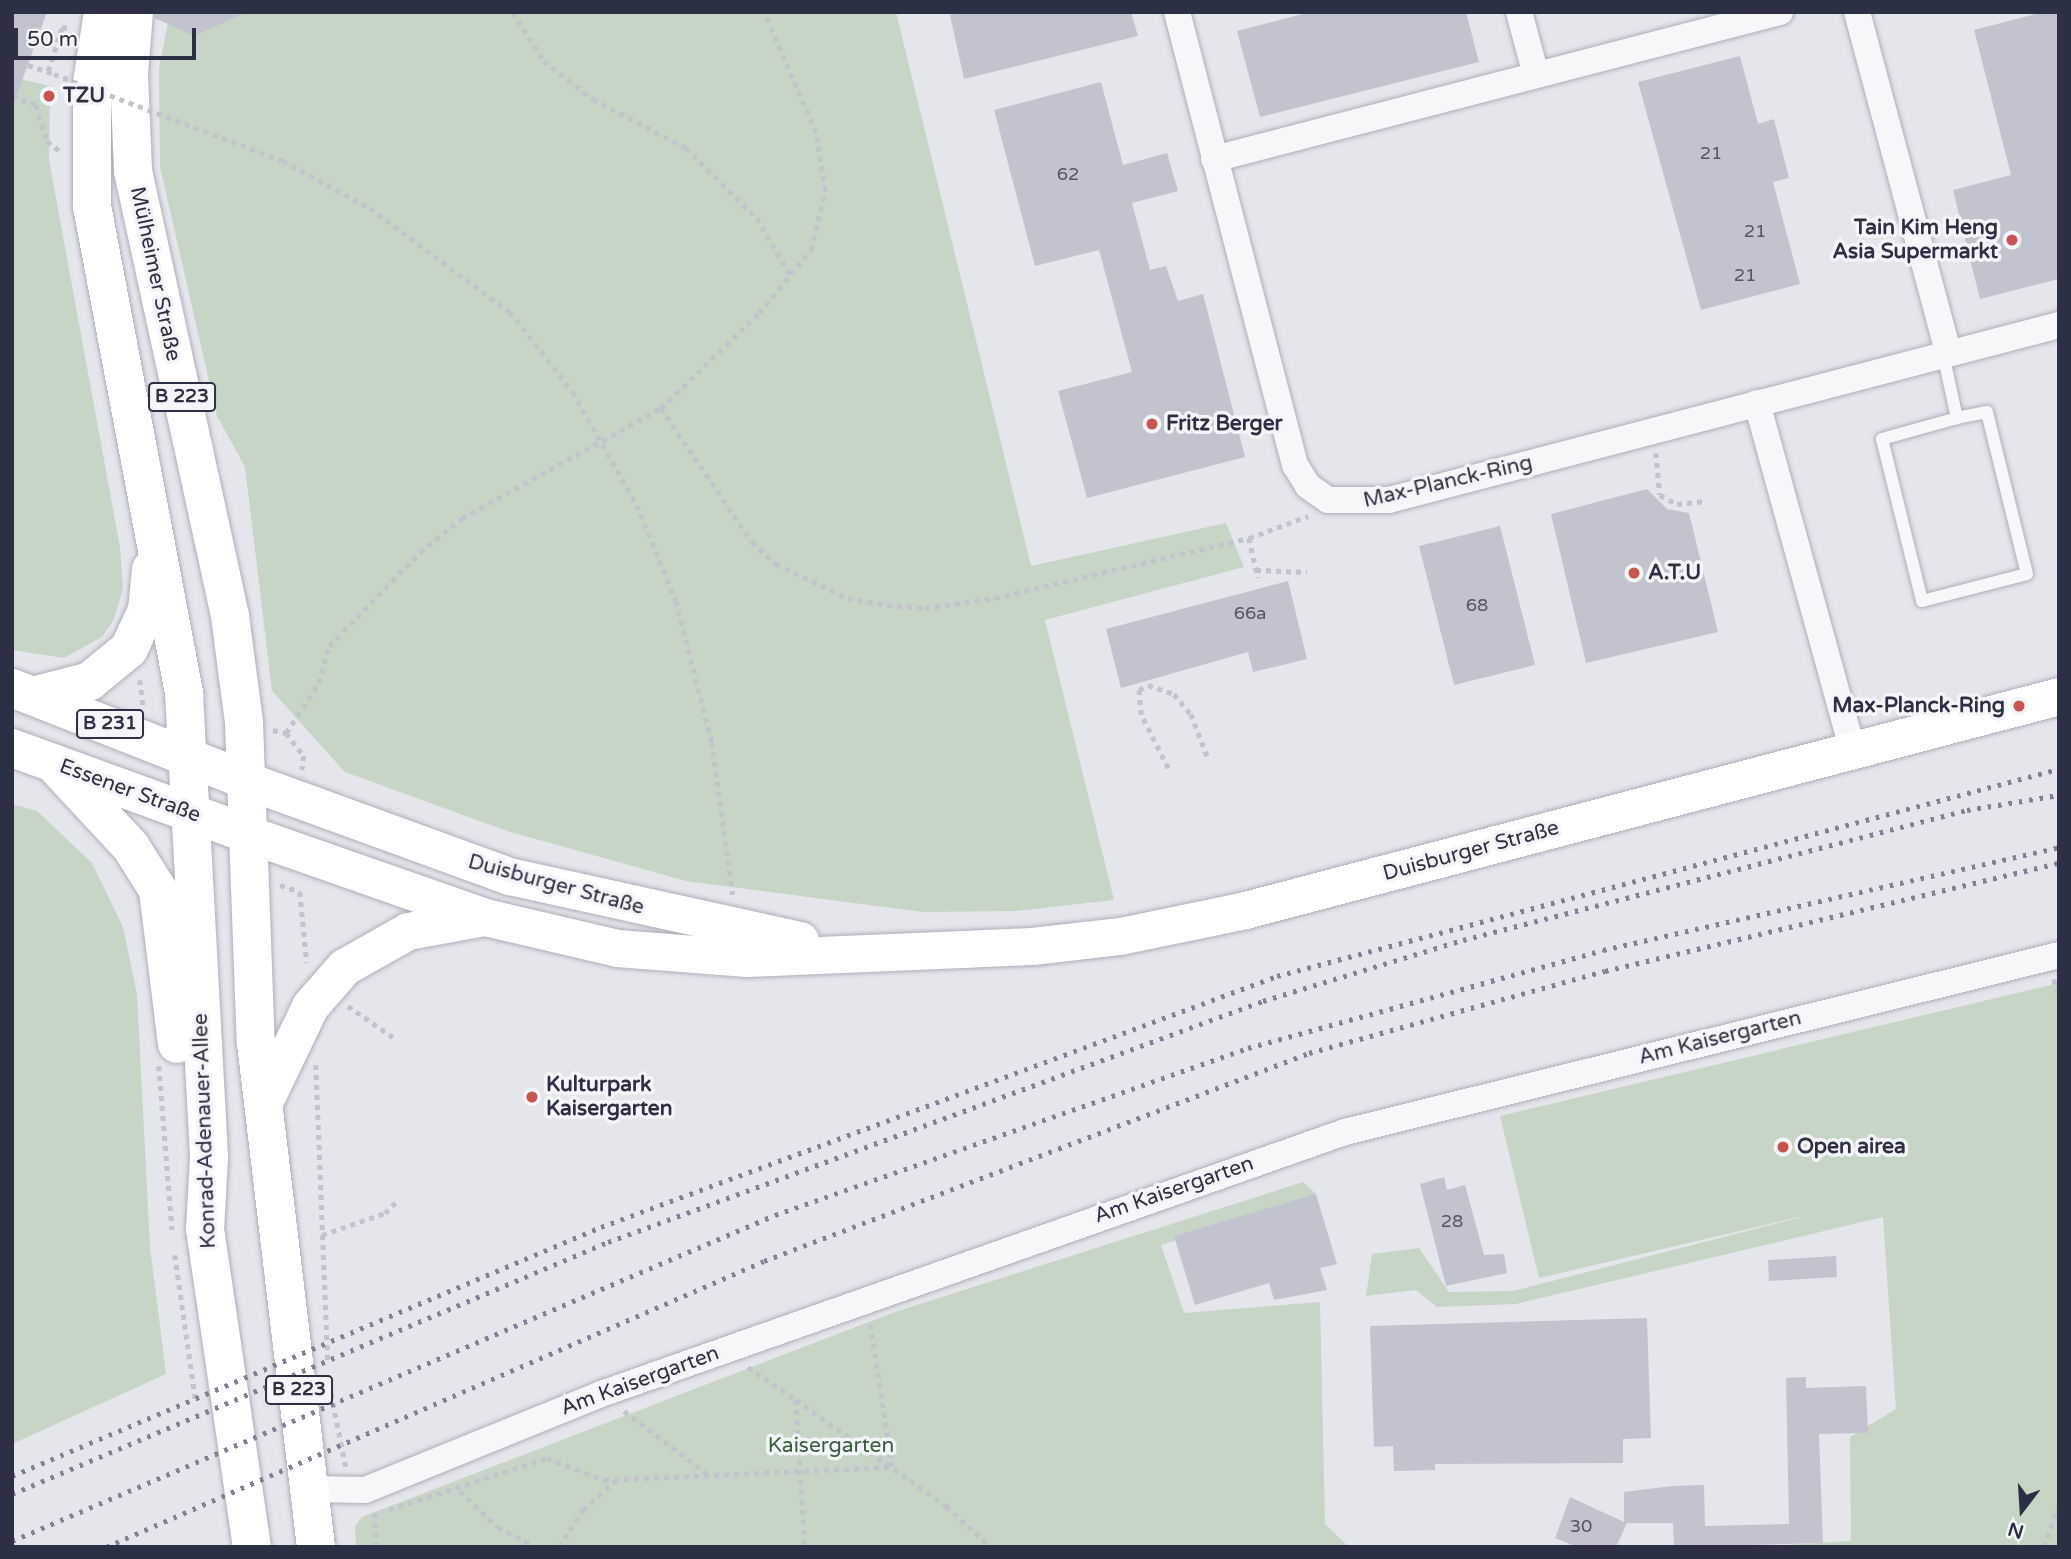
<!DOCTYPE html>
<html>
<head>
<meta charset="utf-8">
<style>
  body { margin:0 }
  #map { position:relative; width:2071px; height:1559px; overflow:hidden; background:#e4e6eb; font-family:"Varela Round",sans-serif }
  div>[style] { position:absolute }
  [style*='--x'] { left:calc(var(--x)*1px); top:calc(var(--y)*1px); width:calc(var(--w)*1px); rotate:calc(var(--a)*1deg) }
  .green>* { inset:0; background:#c6d5c5 }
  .building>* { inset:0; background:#c1c4ce }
  .path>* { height:4.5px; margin-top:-2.25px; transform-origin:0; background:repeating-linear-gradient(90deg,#c2c3cb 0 5px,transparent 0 10px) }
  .roads { filter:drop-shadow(0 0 2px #adafb9) drop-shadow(0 0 2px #adafb9) }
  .service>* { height:12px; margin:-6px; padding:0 6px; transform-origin:6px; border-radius:6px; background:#f7f7fa }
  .minor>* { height:26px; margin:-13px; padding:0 13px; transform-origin:13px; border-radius:13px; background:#f7f7fa }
  .secondary>* { height:37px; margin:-18.5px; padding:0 18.5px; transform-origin:18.5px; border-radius:18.5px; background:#fff }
  .primary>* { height:38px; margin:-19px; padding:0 19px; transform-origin:19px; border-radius:19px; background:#fff }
  .rail>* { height:5px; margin-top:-2.5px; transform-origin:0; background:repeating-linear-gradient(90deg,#7e8295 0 3.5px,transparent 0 10.5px) }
  .path-bridge>* { height:4.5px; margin-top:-2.25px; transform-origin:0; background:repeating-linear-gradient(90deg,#c2c3cb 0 5px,transparent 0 10px) }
  .dots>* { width:19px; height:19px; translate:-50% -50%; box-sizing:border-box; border:4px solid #f4f5f9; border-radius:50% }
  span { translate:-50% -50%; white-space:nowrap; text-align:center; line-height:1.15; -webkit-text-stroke:7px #f4f5f9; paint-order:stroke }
  .number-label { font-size:18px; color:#515566 }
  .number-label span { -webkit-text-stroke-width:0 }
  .shield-label span { padding:2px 5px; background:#f4f5f9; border:2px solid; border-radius:5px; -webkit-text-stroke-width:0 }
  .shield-label { font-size:19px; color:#2c3044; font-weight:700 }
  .poi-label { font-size:21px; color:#2c3044; font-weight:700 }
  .left { translate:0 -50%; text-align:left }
  .right { translate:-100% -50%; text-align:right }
  .street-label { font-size:21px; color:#2c3044 }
  .park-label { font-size:21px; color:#395f3a }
  .frame { position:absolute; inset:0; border:14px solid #2c3044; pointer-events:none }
  .north { position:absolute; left:1987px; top:1475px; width:70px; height:70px; -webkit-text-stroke:5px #f4f5f9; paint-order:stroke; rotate:197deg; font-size:19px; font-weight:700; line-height:28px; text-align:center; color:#2c3044 }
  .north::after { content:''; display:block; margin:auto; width:24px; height:32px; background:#2c3044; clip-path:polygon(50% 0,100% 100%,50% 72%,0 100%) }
  .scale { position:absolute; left:14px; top:28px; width:182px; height:32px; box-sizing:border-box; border:4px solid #2c3044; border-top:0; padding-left:9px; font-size:21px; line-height:24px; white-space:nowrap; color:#2c3044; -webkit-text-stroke:5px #f4f5f9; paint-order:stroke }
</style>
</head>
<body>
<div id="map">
  <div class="green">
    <i style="clip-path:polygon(170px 12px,896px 12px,1031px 566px,1226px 523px,1244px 567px,1045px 620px,1114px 900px,1016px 911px,923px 912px,686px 881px,507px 831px,345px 772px,272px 691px,245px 467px,217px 416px,160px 167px,159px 69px)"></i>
    <i style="clip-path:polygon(12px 77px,50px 86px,49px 160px,120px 547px,123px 589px,114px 619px,102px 637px,64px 658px,12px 650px)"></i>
    <i style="clip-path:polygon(12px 804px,37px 811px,92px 863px,123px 927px,137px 994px,150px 1247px,166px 1374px,12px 1444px)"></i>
    <i style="clip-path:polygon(2059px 983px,2059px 1547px,1752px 1547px,1851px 1541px,1850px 1437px,1896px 1409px,1883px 1217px,1516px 1304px,1437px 1307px,1416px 1290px,1366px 1296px,1372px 1254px,1419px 1248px,1449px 1292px,1513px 1291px,1821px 1212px,1539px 1278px,1500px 1116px)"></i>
    <i style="clip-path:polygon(1303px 1182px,1316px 1194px,1161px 1245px,1184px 1313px,1320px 1302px,1325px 1524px,1349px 1547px,356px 1547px,355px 1526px,362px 1517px,892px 1313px)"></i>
  </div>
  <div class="building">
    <i style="clip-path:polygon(12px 12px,47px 12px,15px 100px,12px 100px)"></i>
    <i style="clip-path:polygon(156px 12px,247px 12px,194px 36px,155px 18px)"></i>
    <i style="clip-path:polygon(960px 12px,1131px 12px,1138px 36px,964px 79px,950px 15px)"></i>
    <i style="clip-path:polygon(1310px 12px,1466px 12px,1479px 62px,1260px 117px,1237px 31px)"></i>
    <i style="clip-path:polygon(2044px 12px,2059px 12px,2059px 279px,1980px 299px,1953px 190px,2011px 175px,1974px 30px)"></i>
    <i style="clip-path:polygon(1740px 56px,1758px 124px,1774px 119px,1789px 178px,1773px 182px,1800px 284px,1701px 310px,1638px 82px)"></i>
    <i style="clip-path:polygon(1101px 82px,1123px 165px,1167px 153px,1178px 191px,1132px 203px,1150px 270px,1166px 266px,1178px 301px,1203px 294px,1245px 457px,1087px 498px,1058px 391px,1132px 372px,1099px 250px,1035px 266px,994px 110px)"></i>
    <i style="clip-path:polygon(1647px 489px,1667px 509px,1689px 513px,1718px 632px,1586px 663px,1551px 514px)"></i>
    <i style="clip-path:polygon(1500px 526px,1535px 665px,1454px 685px,1419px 546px)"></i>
    <i style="clip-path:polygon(1288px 581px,1307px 659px,1253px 672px,1248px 652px,1121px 688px,1106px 629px)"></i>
    <i style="clip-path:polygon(1444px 1177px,1447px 1190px,1465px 1185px,1484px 1255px,1504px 1254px,1507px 1273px,1446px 1286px,1420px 1184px)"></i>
    <i style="clip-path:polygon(1316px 1194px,1337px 1264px,1320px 1268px,1327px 1290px,1274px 1300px,1269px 1283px,1195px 1305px,1174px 1236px)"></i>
    <i style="clip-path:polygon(1836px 1256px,1837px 1277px,1769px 1281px,1768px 1260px)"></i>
    <i style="clip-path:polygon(1647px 1318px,1651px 1438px,1623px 1439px,1623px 1463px,1435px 1464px,1435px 1470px,1394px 1471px,1393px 1446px,1374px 1447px,1370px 1326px)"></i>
    <i style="clip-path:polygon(1806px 1377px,1806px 1388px,1866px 1386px,1868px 1433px,1819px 1434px,1823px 1543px,1674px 1547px,1673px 1523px,1627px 1523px,1616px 1547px,1577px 1547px,1555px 1538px,1570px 1497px,1624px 1522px,1624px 1492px,1672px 1486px,1704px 1485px,1705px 1526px,1789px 1524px,1786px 1378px)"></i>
  </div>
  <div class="path">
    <i style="--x:513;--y:12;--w:58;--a:57.7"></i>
    <i style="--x:544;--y:61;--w:62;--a:37.8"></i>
    <i style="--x:593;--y:99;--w:105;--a:27.8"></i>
    <i style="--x:686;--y:148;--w:100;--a:44.6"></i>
    <i style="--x:757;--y:218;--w:69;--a:59.7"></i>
    <i style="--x:28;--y:65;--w:28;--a:19"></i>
    <i style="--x:48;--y:71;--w:46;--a:-72.3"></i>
    <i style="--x:62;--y:27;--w:9;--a:13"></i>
    <i style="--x:12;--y:97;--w:25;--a:18"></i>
    <i style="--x:36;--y:105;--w:38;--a:73"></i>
    <i style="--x:47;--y:141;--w:16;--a:38"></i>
    <i style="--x:283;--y:161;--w:99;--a:28.4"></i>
    <i style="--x:370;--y:208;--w:174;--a:36.6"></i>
    <i style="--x:510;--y:312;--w:102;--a:51.8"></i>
    <i style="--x:573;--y:392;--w:130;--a:60.5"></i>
    <i style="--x:637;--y:505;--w:104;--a:67.9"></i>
    <i style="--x:676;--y:601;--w:146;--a:75.7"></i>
    <i style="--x:712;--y:742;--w:154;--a:82.2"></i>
    <i style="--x:661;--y:408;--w:162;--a:55.8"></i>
    <i style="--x:752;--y:542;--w:33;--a:43"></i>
    <i style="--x:776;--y:564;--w:80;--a:25.3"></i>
    <i style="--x:848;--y:598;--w:40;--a:10"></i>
    <i style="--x:887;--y:605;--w:38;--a:5"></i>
    <i style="--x:925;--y:608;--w:71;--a:-8.1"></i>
    <i style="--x:995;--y:598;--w:261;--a:-13.3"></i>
    <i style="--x:1249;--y:538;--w:63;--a:-20.4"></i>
    <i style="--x:1656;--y:453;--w:42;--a:84.6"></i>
    <i style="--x:1660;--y:495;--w:19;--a:28"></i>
    <i style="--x:1677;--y:504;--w:27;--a:-6"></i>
    <i style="--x:1249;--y:538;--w:41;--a:77.3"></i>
    <i style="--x:1256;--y:570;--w:51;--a:2.2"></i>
    <i style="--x:140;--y:680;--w:26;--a:83"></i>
    <i style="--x:273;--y:730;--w:13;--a:13"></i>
    <i style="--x:286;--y:733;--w:29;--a:52"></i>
    <i style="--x:304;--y:756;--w:14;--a:98"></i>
    <i style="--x:286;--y:733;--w:60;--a:-56.6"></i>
    <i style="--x:319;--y:683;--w:38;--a:-75"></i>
    <i style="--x:329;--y:646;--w:131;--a:-45.9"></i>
    <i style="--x:420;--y:552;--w:54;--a:-39"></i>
    <i style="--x:462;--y:518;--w:227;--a:-28.9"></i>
    <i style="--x:661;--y:408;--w:136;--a:-44.1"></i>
    <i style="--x:759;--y:313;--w:82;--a:-50.5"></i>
    <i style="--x:811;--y:250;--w:61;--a:-76.7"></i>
    <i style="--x:825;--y:191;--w:59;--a:-98.8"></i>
    <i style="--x:816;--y:133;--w:132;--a:-113.3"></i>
    <i style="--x:1168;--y:768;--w:59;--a:-117"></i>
    <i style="--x:1141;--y:715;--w:25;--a:-95"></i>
    <i style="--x:1139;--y:690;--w:10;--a:-29"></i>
    <i style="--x:1148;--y:685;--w:28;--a:19"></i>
    <i style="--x:1174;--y:694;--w:26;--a:50"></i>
    <i style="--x:1191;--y:714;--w:47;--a:68.9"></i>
    <i style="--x:280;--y:885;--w:21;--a:19"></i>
    <i style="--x:300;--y:892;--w:71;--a:84.4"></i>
    <i style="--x:2054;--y:979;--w:19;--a:74"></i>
    <i style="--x:348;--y:1006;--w:55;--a:34.6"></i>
    <i style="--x:316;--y:1065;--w:299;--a:87.7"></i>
    <i style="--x:159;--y:1066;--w:164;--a:85.4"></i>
    <i style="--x:322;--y:1235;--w:67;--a:-19.2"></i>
    <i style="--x:385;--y:1213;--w:16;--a:-45"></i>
    <i style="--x:175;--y:1255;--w:148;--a:81.9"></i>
    <i style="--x:748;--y:1367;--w:58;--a:34.5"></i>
    <i style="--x:796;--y:1400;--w:147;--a:86.5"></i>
    <i style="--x:331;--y:1393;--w:76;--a:78.5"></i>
    <i style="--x:796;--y:1400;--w:184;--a:35.2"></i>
    <i style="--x:946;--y:1506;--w:61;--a:42.3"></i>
    <i style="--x:624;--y:1411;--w:106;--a:37"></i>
    <i style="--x:460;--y:1491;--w:52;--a:43.5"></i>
    <i style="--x:498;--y:1527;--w:43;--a:27.8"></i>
    <i style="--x:389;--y:1510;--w:166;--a:-18.2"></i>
    <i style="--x:547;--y:1458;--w:61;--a:21.1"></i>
    <i style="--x:604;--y:1480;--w:288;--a:-2.6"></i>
    <i style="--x:892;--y:1467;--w:144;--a:-98.8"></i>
    <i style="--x:375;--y:1513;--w:34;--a:88"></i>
    <i style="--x:559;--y:1547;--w:44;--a:-57"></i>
    <i style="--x:583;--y:1510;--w:46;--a:-42.4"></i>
    <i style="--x:2044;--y:1547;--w:46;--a:-71.2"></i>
  </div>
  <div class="roads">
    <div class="service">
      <i style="--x:1943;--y:354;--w:66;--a:77.7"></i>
      <i style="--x:1957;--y:418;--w:78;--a:164.4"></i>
      <i style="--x:1882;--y:439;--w:167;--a:76.1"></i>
      <i style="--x:1922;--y:601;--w:108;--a:-14.4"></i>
      <i style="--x:2027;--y:574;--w:167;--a:-103.9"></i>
      <i style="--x:1987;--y:412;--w:31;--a:169"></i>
    </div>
    <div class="minor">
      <i style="--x:1177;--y:12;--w:468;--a:75.4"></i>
      <i style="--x:1295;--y:465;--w:25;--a:58"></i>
      <i style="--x:1308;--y:486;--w:24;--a:35"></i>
      <i style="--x:1328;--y:500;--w:61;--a:0"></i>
      <i style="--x:1389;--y:500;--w:692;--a:-14.64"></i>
      <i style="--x:1519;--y:12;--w:65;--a:74.9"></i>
      <i style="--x:1857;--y:12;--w:352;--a:75"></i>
      <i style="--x:1214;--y:159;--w:585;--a:-14.56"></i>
      <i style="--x:1757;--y:403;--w:359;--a:74.6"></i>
      <i style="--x:313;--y:1489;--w:52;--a:1.1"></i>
      <i style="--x:365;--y:1490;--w:255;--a:-22.1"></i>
      <i style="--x:601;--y:1394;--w:789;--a:-19.4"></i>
      <i style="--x:1345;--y:1132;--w:736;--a:-13.92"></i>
    </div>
    <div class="secondary">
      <i style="--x:248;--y:781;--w:278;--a:20"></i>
      <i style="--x:509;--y:876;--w:298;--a:12.4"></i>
      <i style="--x:248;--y:834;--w:251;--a:19.3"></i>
      <i style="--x:485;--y:917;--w:136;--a:13.2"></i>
      <i style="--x:617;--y:948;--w:130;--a:4.4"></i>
      <i style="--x:747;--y:958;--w:285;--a:-2.4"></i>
      <i style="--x:1032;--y:946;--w:89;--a:-6.5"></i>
      <i style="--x:1120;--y:936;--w:128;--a:-11.7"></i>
      <i style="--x:1245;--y:910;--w:842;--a:-14.73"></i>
      <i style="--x:264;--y:1102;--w:106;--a:-64.4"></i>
      <i style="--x:310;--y:1006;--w:52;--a:-48.9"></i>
      <i style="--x:344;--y:967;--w:73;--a:-29.4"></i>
      <i style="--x:408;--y:931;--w:71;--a:-10.5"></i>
    </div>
    <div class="primary">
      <i style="--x:103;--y:12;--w:71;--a:98.9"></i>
      <i style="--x:92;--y:82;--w:124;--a:90"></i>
      <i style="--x:92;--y:206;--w:497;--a:79.3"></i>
      <i style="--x:184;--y:694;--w:465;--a:86.9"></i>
      <i style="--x:209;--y:1158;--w:71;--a:93.2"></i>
      <i style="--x:205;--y:1229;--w:321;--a:81.6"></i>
      <i style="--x:134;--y:12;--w:62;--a:94.6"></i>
      <i style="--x:129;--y:74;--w:97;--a:87.6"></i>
      <i style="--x:133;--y:171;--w:455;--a:77.7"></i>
      <i style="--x:230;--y:616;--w:108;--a:82.5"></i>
      <i style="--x:244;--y:723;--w:320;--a:87.9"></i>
      <i style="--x:256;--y:1043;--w:508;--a:83.21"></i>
      <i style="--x:12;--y:688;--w:254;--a:21.5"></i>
      <i style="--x:33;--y:696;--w:59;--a:-14.7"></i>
      <i style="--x:90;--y:681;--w:50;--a:-39.4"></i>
      <i style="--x:129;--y:649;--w:43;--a:-65.2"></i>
      <i style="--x:147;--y:610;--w:41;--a:-84.4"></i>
      <i style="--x:12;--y:748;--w:251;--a:20"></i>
      <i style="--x:53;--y:763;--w:115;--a:47.1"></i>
      <i style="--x:131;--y:847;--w:51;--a:57.9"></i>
      <i style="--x:158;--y:890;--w:155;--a:83"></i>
    </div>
  </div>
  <div class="rail">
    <i style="--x:12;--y:1476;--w:639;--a:-22.92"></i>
    <i style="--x:601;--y:1227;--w:721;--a:-20.37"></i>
    <i style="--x:1277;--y:976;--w:809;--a:-14.83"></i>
    <i style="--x:12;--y:1494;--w:647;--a:-22.92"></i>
    <i style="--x:608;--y:1242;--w:698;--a:-20.2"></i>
    <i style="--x:1263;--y:1001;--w:209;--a:-17"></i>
    <i style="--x:1463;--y:940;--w:520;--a:-14.46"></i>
    <i style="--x:1967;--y:810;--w:93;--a:-9.3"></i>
    <i style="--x:12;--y:1541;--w:830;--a:-23.14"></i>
    <i style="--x:775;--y:1215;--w:502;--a:-19.45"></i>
    <i style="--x:1248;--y:1048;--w:368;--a:-15.4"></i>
    <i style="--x:1603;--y:950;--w:467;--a:-12.7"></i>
    <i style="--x:106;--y:1547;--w:717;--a:-23.49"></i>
    <i style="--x:764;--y:1261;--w:583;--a:-20.89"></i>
    <i style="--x:1309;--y:1053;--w:307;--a:-15.5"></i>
    <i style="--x:1605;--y:971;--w:467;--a:-13.4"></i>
  </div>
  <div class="path-bridge">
    <i style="--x:54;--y:74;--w:245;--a:20.8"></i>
  </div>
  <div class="dots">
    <i style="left:49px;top:96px;background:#cb534e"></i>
    <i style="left:2012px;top:240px;background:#cb534e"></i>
    <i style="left:1152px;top:424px;background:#cb534e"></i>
    <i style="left:1634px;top:573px;background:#cb534e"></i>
    <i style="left:2019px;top:706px;background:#cb534e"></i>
    <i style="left:532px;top:1097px;background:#cb534e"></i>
    <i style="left:1783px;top:1147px;background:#cb534e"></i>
  </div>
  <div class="number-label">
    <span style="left:1711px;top:153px">21</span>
    <span style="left:1068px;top:174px">62</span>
    <span style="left:1755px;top:231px">21</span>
    <span style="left:1745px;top:275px">21</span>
    <span style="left:1477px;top:605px">68</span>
    <span style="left:1250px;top:613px">66a</span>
    <span style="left:1452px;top:1221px">28</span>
    <span style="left:1581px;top:1526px">30</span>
  </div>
  <div class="shield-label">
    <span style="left:182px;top:397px">B 223</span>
    <span style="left:110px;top:724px">B 231</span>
    <span style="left:299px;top:1390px">B 223</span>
  </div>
  <div class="poi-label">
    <span class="left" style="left:63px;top:96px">TZU</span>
    <span class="right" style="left:1998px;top:240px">Tain Kim Heng<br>Asia Supermarkt</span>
    <span class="left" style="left:1166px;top:424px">Fritz Berger</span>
    <span class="left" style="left:1648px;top:573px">A.T.U</span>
    <span class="right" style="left:2005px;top:706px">Max-Planck-Ring</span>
    <span class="left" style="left:546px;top:1097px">Kulturpark<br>Kaisergarten</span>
    <span class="left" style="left:1797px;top:1147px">Open airea</span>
  </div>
  <div class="street-label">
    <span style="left:155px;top:274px;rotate:78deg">Mülheimer Straße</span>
    <span style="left:1448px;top:482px;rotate:-13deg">Max-Planck-Ring</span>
    <span style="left:130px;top:791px;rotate:20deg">Essener Straße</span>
    <span style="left:1471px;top:851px;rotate:-15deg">Duisburger Straße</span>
    <span style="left:556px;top:885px;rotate:15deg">Duisburger Straße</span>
    <span style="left:1720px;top:1038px;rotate:-14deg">Am Kaisergarten</span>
    <span style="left:205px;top:1131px;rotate:-92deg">Konrad-Adenauer-Allee</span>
    <span style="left:1174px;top:1190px;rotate:-19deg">Am Kaisergarten</span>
    <span style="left:640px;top:1381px;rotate:-20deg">Am Kaisergarten</span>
  </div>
  <div class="park-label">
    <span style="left:831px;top:1446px">Kaisergarten</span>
  </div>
  <div class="frame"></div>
  <div class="north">N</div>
  <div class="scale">50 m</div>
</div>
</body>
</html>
